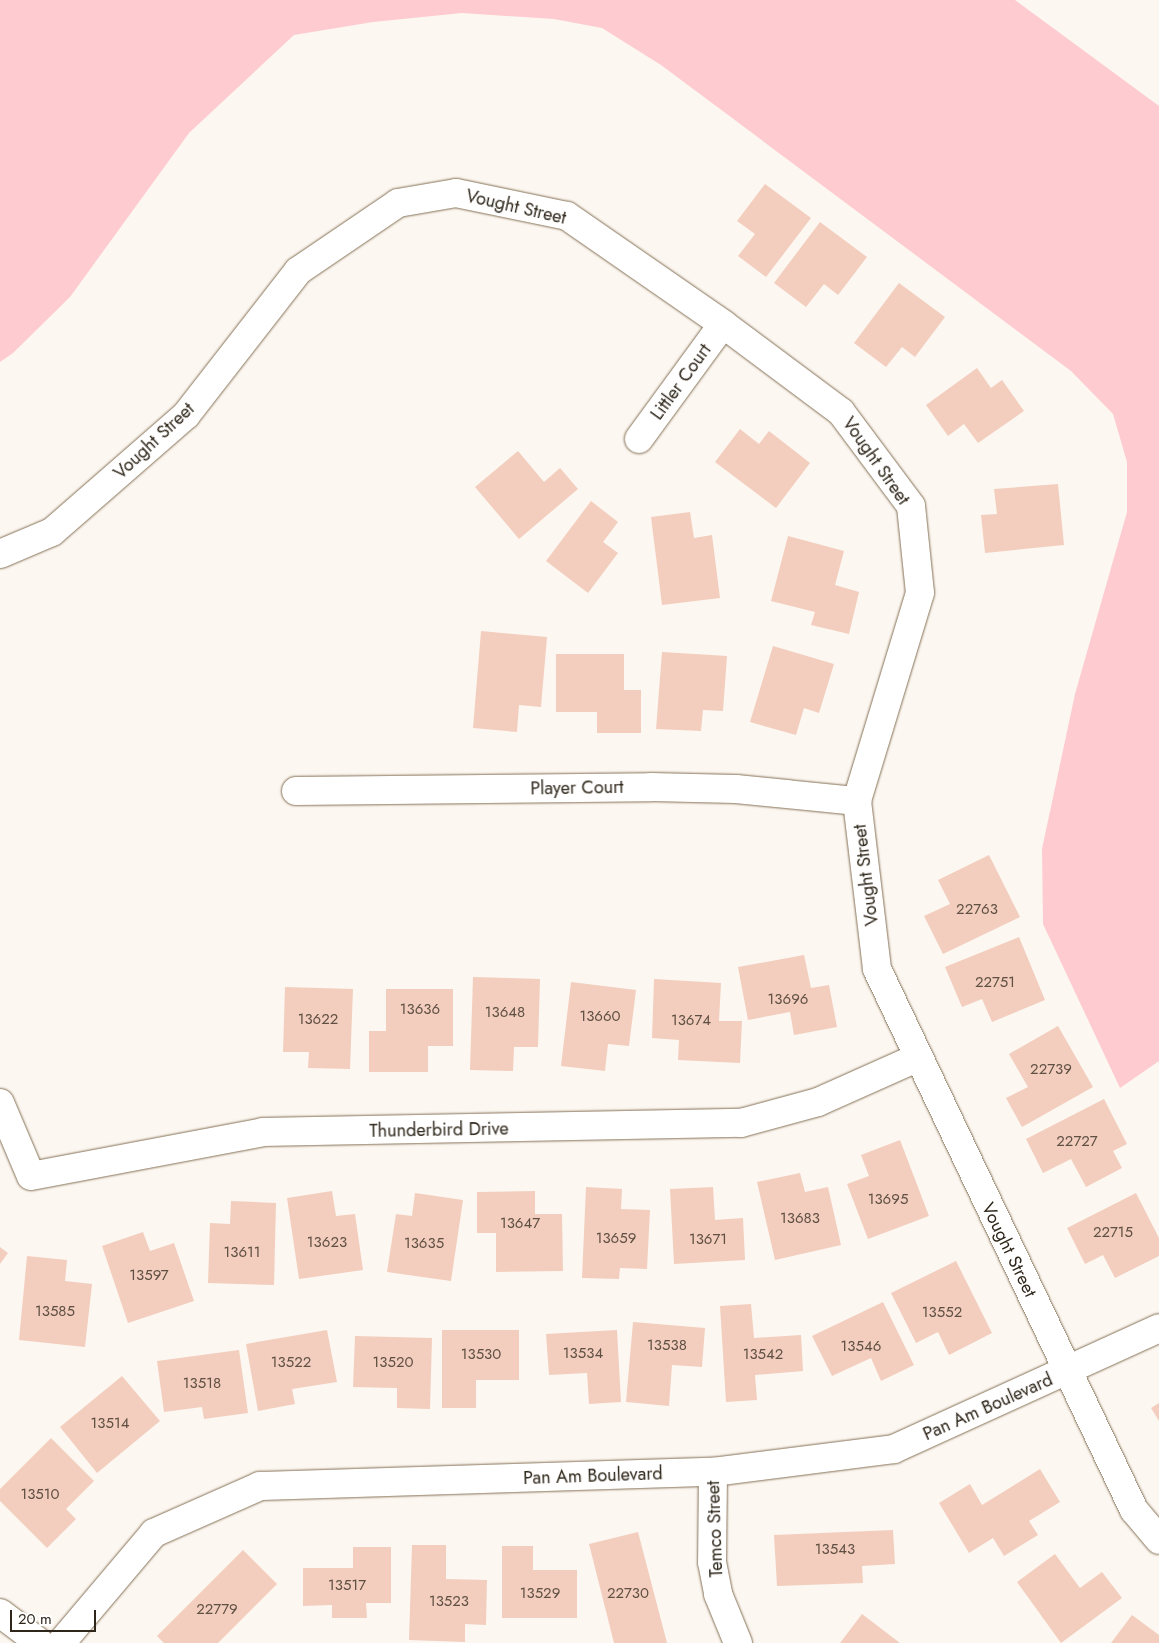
<!DOCTYPE html>
<html>
<head>
<meta charset="utf-8">
<style>
  body { margin:0 }
  #map { position:relative; width:1159px; height:1643px; overflow:hidden; background:#fcf7f1; font-family:Jost,sans-serif }
  div>[style] { position:absolute }
  [style*='--x'] { left:calc(var(--x)*1px); top:calc(var(--y)*1px); width:calc(var(--w)*1px); rotate:calc(var(--a)*1deg) }
  .green>* { inset:0; background:#fecbd0 }
  .building>* { inset:0; background:#f3cebe }
  .roads { filter:drop-shadow(0 0 1px #857155) drop-shadow(0 0 1px #857155) }
  .minor>* { height:28px; margin:-14px; padding:0 14px; transform-origin:14px; border-radius:14px; background:#fff }
  span { translate:-50% -50%; white-space:nowrap; text-align:center; line-height:1.15; -webkit-text-stroke:4px #fff; paint-order:stroke }
  .number-label { font-size:15px; color:#5f5043 }
  .number-label span { -webkit-text-stroke-width:0 }
  .street-label { font-size:18px; color:#2e261a }
  .scale { position:absolute; left:10px; top:1610px; width:86px; height:22px; box-sizing:border-box; border:2px solid #2e261a; border-top:0; padding-left:6px; font-size:15px; line-height:18px; white-space:nowrap; color:#2e261a; -webkit-text-stroke:4px #fff; paint-order:stroke }
</style>
</head>
<body>
<div id="map">
  <div class="green">
    <i style="clip-path:polygon(0 0,1015px 0,1159px 106px,1159px 1061px,1120px 1088px,1043px 924px,1042px 849px,1075px 694px,1127px 512px,1127px 462px,1113px 414px,1071px 371px,661px 65px,602px 28px,554px 19px,462px 13px,373px 22px,294px 35px,189px 133px,70px 297px,13px 353px,0 362px)"></i>
  </div>
  <div class="building">
    <i style="clip-path:polygon(765px 184px,811px 218px,766px 277px,738px 256px,755px 234px,737px 221px)"></i>
    <i style="clip-path:polygon(820px 222px,867px 257px,838px 295px,824px 284px,806px 307px,774px 283px)"></i>
    <i style="clip-path:polygon(899px 283px,945px 317px,915px 357px,902px 347px,886px 367px,854px 343px)"></i>
    <i style="clip-path:polygon(977px 368px,991px 388px,1002px 380px,1024px 411px,978px 443px,964px 424px,948px 436px,926px 405px)"></i>
    <i style="clip-path:polygon(740px 429px,759px 444px,769px 431px,810px 463px,776px 508px,715px 462px)"></i>
    <i style="clip-path:polygon(518px 451px,544px 482px,560px 468px,578px 489px,519px 539px,475px 487px)"></i>
    <i style="clip-path:polygon(1058px 484px,1064px 545px,985px 553px,981px 515px,997px 514px,994px 489px)"></i>
    <i style="clip-path:polygon(591px 501px,618px 522px,603px 542px,618px 553px,588px 593px,546px 561px)"></i>
    <i style="clip-path:polygon(690px 512px,694px 538px,712px 535px,720px 598px,662px 605px,651px 517px)"></i>
    <i style="clip-path:polygon(788px 536px,844px 551px,835px 585px,859px 592px,849px 634px,811px 625px,815px 612px,771px 601px)"></i>
    <i style="clip-path:polygon(481px 631px,547px 637px,541px 707px,519px 705px,517px 732px,473px 728px)"></i>
    <i style="clip-path:polygon(773px 646px,834px 664px,819px 713px,804px 708px,796px 735px,750px 722px)"></i>
    <i style="clip-path:polygon(662px 652px,727px 656px,723px 711px,703px 710px,701px 731px,656px 729px)"></i>
    <i style="clip-path:polygon(556px 654px,624px 654px,624px 690px,641px 690px,641px 733px,597px 733px,597px 712px,556px 712px)"></i>
    <i style="clip-path:polygon(989px 855px,1020px 917px,943px 954px,924px 916px,950px 904px,938px 880px)"></i>
    <i style="clip-path:polygon(1019px 937px,1045px 1000px,992px 1022px,982px 999px,962px 1007px,945px 967px)"></i>
    <i style="clip-path:polygon(804px 955px,811px 988px,829px 985px,837px 1027px,794px 1035px,790px 1012px,748px 1020px,738px 967px)"></i>
    <i style="clip-path:polygon(473px 977px,540px 979px,538px 1047px,514px 1047px,513px 1071px,470px 1070px)"></i>
    <i style="clip-path:polygon(654px 979px,721px 983px,719px 1021px,742px 1021px,740px 1063px,678px 1060px,679px 1040px,652px 1038px)"></i>
    <i style="clip-path:polygon(571px 982px,636px 990px,629px 1046px,608px 1044px,605px 1071px,561px 1066px)"></i>
    <i style="clip-path:polygon(285px 987px,353px 989px,350px 1069px,308px 1068px,309px 1052px,283px 1052px)"></i>
    <i style="clip-path:polygon(386px 989px,453px 989px,453px 1046px,428px 1046px,428px 1072px,369px 1072px,369px 1031px,386px 1031px)"></i>
    <i style="clip-path:polygon(1058px 1026px,1093px 1087px,1022px 1127px,1006px 1098px,1028px 1087px,1009px 1054px)"></i>
    <i style="clip-path:polygon(1104px 1099px,1127px 1144px,1113px 1151px,1122px 1168px,1086px 1187px,1071px 1159px,1043px 1173px,1026px 1139px)"></i>
    <i style="clip-path:polygon(900px 1140px,929px 1216px,868px 1239px,847px 1184px,869px 1176px,861px 1155px)"></i>
    <i style="clip-path:polygon(800px 1173px,805px 1192px,828px 1187px,841px 1245px,775px 1260px,757px 1182px)"></i>
    <i style="clip-path:polygon(586px 1187px,622px 1189px,621px 1209px,650px 1210px,647px 1269px,620px 1268px,619px 1279px,582px 1278px)"></i>
    <i style="clip-path:polygon(713px 1187px,715px 1220px,743px 1218px,745px 1260px,674px 1264px,670px 1189px)"></i>
    <i style="clip-path:polygon(332px 1191px,336px 1216px,355px 1214px,363px 1270px,299px 1279px,287px 1198px)"></i>
    <i style="clip-path:polygon(535px 1191px,535px 1214px,562px 1214px,563px 1271px,496px 1272px,496px 1233px,477px 1233px,477px 1192px)"></i>
    <i style="clip-path:polygon(415px 1193px,463px 1200px,451px 1281px,387px 1272px,396px 1214px,412px 1216px)"></i>
    <i style="clip-path:polygon(1136px 1193px,1159px 1238px,1159px 1256px,1115px 1278px,1103px 1255px,1085px 1264px,1067px 1228px)"></i>
    <i style="clip-path:polygon(231px 1201px,276px 1203px,274px 1285px,208px 1283px,210px 1223px,230px 1224px)"></i>
    <i style="clip-path:polygon(143px 1232px,150px 1251px,174px 1243px,194px 1301px,128px 1323px,102px 1246px)"></i>
    <i style="clip-path:polygon(0 1247px,8px 1253px,0 1264px)"></i>
    <i style="clip-path:polygon(27px 1256px,67px 1260px,65px 1281px,92px 1284px,85px 1347px,19px 1340px)"></i>
    <i style="clip-path:polygon(956px 1261px,992px 1333px,949px 1355px,938px 1332px,916px 1343px,891px 1293px)"></i>
    <i style="clip-path:polygon(883px 1302px,914px 1365px,881px 1381px,871px 1358px,832px 1376px,812px 1336px)"></i>
    <i style="clip-path:polygon(751px 1304px,754px 1338px,801px 1335px,803px 1371px,755px 1375px,757px 1400px,726px 1402px,720px 1306px)"></i>
    <i style="clip-path:polygon(633px 1322px,705px 1328px,702px 1367px,672px 1365px,669px 1406px,626px 1402px)"></i>
    <i style="clip-path:polygon(327px 1330px,337px 1382px,292px 1389px,295px 1404px,258px 1411px,246px 1344px)"></i>
    <i style="clip-path:polygon(442px 1330px,519px 1330px,519px 1380px,476px 1380px,476px 1408px,442px 1408px)"></i>
    <i style="clip-path:polygon(617px 1330px,621px 1402px,589px 1404px,587px 1373px,549px 1375px,546px 1334px)"></i>
    <i style="clip-path:polygon(355px 1336px,432px 1338px,430px 1409px,397px 1408px,397px 1388px,353px 1387px)"></i>
    <i style="clip-path:polygon(239px 1350px,248px 1413px,204px 1419px,202px 1407px,164px 1412px,157px 1361px)"></i>
    <i style="clip-path:polygon(122px 1376px,160px 1421px,97px 1473px,60px 1427px)"></i>
    <i style="clip-path:polygon(1159px 1403px,1159px 1421px,1151px 1408px)"></i>
    <i style="clip-path:polygon(51px 1438px,94px 1481px,66px 1509px,76px 1519px,47px 1548px,0 1501px,0 1489px)"></i>
    <i style="clip-path:polygon(1040px 1469px,1060px 1502px,1029px 1521px,1038px 1535px,1004px 1556px,993px 1538px,969px 1553px,939px 1503px,970px 1484px,982px 1505px)"></i>
    <i style="clip-path:polygon(893px 1530px,895px 1564px,862px 1566px,863px 1583px,777px 1586px,774px 1535px)"></i>
    <i style="clip-path:polygon(638px 1532px,667px 1643px,614px 1643px,589px 1544px)"></i>
    <i style="clip-path:polygon(412px 1545px,446px 1545px,446px 1579px,487px 1580px,486px 1625px,465px 1624px,465px 1642px,409px 1640px)"></i>
    <i style="clip-path:polygon(502px 1546px,533px 1546px,533px 1570px,577px 1570px,577px 1618px,502px 1618px)"></i>
    <i style="clip-path:polygon(353px 1547px,391px 1547px,391px 1603px,366px 1603px,367px 1618px,332px 1618px,332px 1605px,303px 1606px,303px 1568px,353px 1568px)"></i>
    <i style="clip-path:polygon(243px 1550px,277px 1584px,218px 1643px,164px 1643px,157px 1636px)"></i>
    <i style="clip-path:polygon(1055px 1554px,1080px 1588px,1102px 1572px,1122px 1598px,1061px 1643px,1017px 1582px)"></i>
    <i style="clip-path:polygon(862px 1614px,900px 1643px,840px 1643px)"></i>
    <i style="clip-path:polygon(1132px 1615px,1159px 1635px,1159px 1643px,1111px 1643px)"></i>
  </div>
  <div class="roads">
    <div class="minor">
      <i style="--x:639;--y:439;--w:142;--a:-53.9"></i>
      <i style="--x:0;--y:554;--w:56;--a:-22.9"></i>
      <i style="--x:52;--y:532;--w:178;--a:-41.1"></i>
      <i style="--x:186;--y:415;--w:182;--a:-52.1"></i>
      <i style="--x:298;--y:271;--w:121;--a:-34.2"></i>
      <i style="--x:398;--y:203;--w:59;--a:-9.8"></i>
      <i style="--x:456;--y:193;--w:113;--a:11.7"></i>
      <i style="--x:567;--y:216;--w:190;--a:34.7"></i>
      <i style="--x:723;--y:324;--w:147;--a:36.7"></i>
      <i style="--x:841;--y:412;--w:117;--a:53.3"></i>
      <i style="--x:911;--y:506;--w:87;--a:84.1"></i>
      <i style="--x:920;--y:593;--w:217;--a:106.9"></i>
      <i style="--x:857;--y:801;--w:169;--a:83.2"></i>
      <i style="--x:877;--y:969;--w:599;--a:64.59"></i>
      <i style="--x:1134;--y:1510;--w:39;--a:50"></i>
      <i style="--x:296;--y:791;--w:355;--a:-0.6"></i>
      <i style="--x:651;--y:787;--w:85;--a:1.3"></i>
      <i style="--x:736;--y:789;--w:122;--a:5.7"></i>
      <i style="--x:0;--y:1103;--w:79;--a:67"></i>
      <i style="--x:31;--y:1176;--w:236;--a:-10.7"></i>
      <i style="--x:263;--y:1132;--w:478;--a:-1.1"></i>
      <i style="--x:741;--y:1123;--w:80;--a:-15.3"></i>
      <i style="--x:818;--y:1102;--w:108;--a:-24"></i>
      <i style="--x:713;--y:1472;--w:90;--a:90.6"></i>
      <i style="--x:712;--y:1562;--w:33;--a:79"></i>
      <i style="--x:718;--y:1594;--w:53;--a:67.8"></i>
      <i style="--x:0;--y:1613;--w:50;--a:36.9"></i>
      <i style="--x:61;--y:1643;--w:144;--a:-49.8"></i>
      <i style="--x:154;--y:1533;--w:116;--a:-23.9"></i>
      <i style="--x:260;--y:1486;--w:453;--a:-1.8"></i>
      <i style="--x:713;--y:1472;--w:182;--a:-7.2"></i>
      <i style="--x:894;--y:1449;--w:291;--a:-24.5"></i>
    </div>
  </div>
  <div class="number-label">
    <span style="left:977px;top:910px">22763</span>
    <span style="left:995px;top:983px">22751</span>
    <span style="left:788px;top:1000px">13696</span>
    <span style="left:420px;top:1010px">13636</span>
    <span style="left:505px;top:1013px">13648</span>
    <span style="left:600px;top:1017px">13660</span>
    <span style="left:318px;top:1020px">13622</span>
    <span style="left:691px;top:1021px">13674</span>
    <span style="left:1051px;top:1070px">22739</span>
    <span style="left:1077px;top:1142px">22727</span>
    <span style="left:888px;top:1200px">13695</span>
    <span style="left:800px;top:1219px">13683</span>
    <span style="left:520px;top:1224px">13647</span>
    <span style="left:1113px;top:1233px">22715</span>
    <span style="left:616px;top:1239px">13659</span>
    <span style="left:708px;top:1240px">13671</span>
    <span style="left:327px;top:1243px">13623</span>
    <span style="left:424px;top:1244px">13635</span>
    <span style="left:242px;top:1253px">13611</span>
    <span style="left:149px;top:1276px">13597</span>
    <span style="left:55px;top:1312px">13585</span>
    <span style="left:942px;top:1313px">13552</span>
    <span style="left:667px;top:1346px">13538</span>
    <span style="left:861px;top:1347px">13546</span>
    <span style="left:583px;top:1354px">13534</span>
    <span style="left:481px;top:1355px">13530</span>
    <span style="left:763px;top:1355px">13542</span>
    <span style="left:291px;top:1363px">13522</span>
    <span style="left:393px;top:1363px">13520</span>
    <span style="left:202px;top:1384px">13518</span>
    <span style="left:110px;top:1424px">13514</span>
    <span style="left:40px;top:1495px">13510</span>
    <span style="left:835px;top:1550px">13543</span>
    <span style="left:347px;top:1586px">13517</span>
    <span style="left:540px;top:1594px">13529</span>
    <span style="left:628px;top:1594px">22730</span>
    <span style="left:449px;top:1602px">13523</span>
    <span style="left:217px;top:1610px">22779</span>
  </div>
  <div class="street-label">
    <span style="left:516px;top:207px;rotate:13deg">Vought Street</span>
    <span style="left:681px;top:382px;rotate:-54deg">Littler Court</span>
    <span style="left:154px;top:441px;rotate:-43deg">Vought Street</span>
    <span style="left:876px;top:461px;rotate:55deg">Vought Street</span>
    <span style="left:577px;top:788px;rotate:-1deg">Player Court</span>
    <span style="left:866px;top:875px;rotate:-97deg">Vought Street</span>
    <span style="left:439px;top:1130px;rotate:-1deg">Thunderbird Drive</span>
    <span style="left:1009px;top:1250px;rotate:64deg">Vought Street</span>
    <span style="left:988px;top:1407px;rotate:-24deg">Pan Am Boulevard</span>
    <span style="left:593px;top:1476px;rotate:-2deg">Pan Am Boulevard</span>
    <span style="left:715px;top:1529px;rotate:-92deg">Temco Street</span>
  </div>
  <div class="scale">20 m</div>
</div>
</body>
</html>
